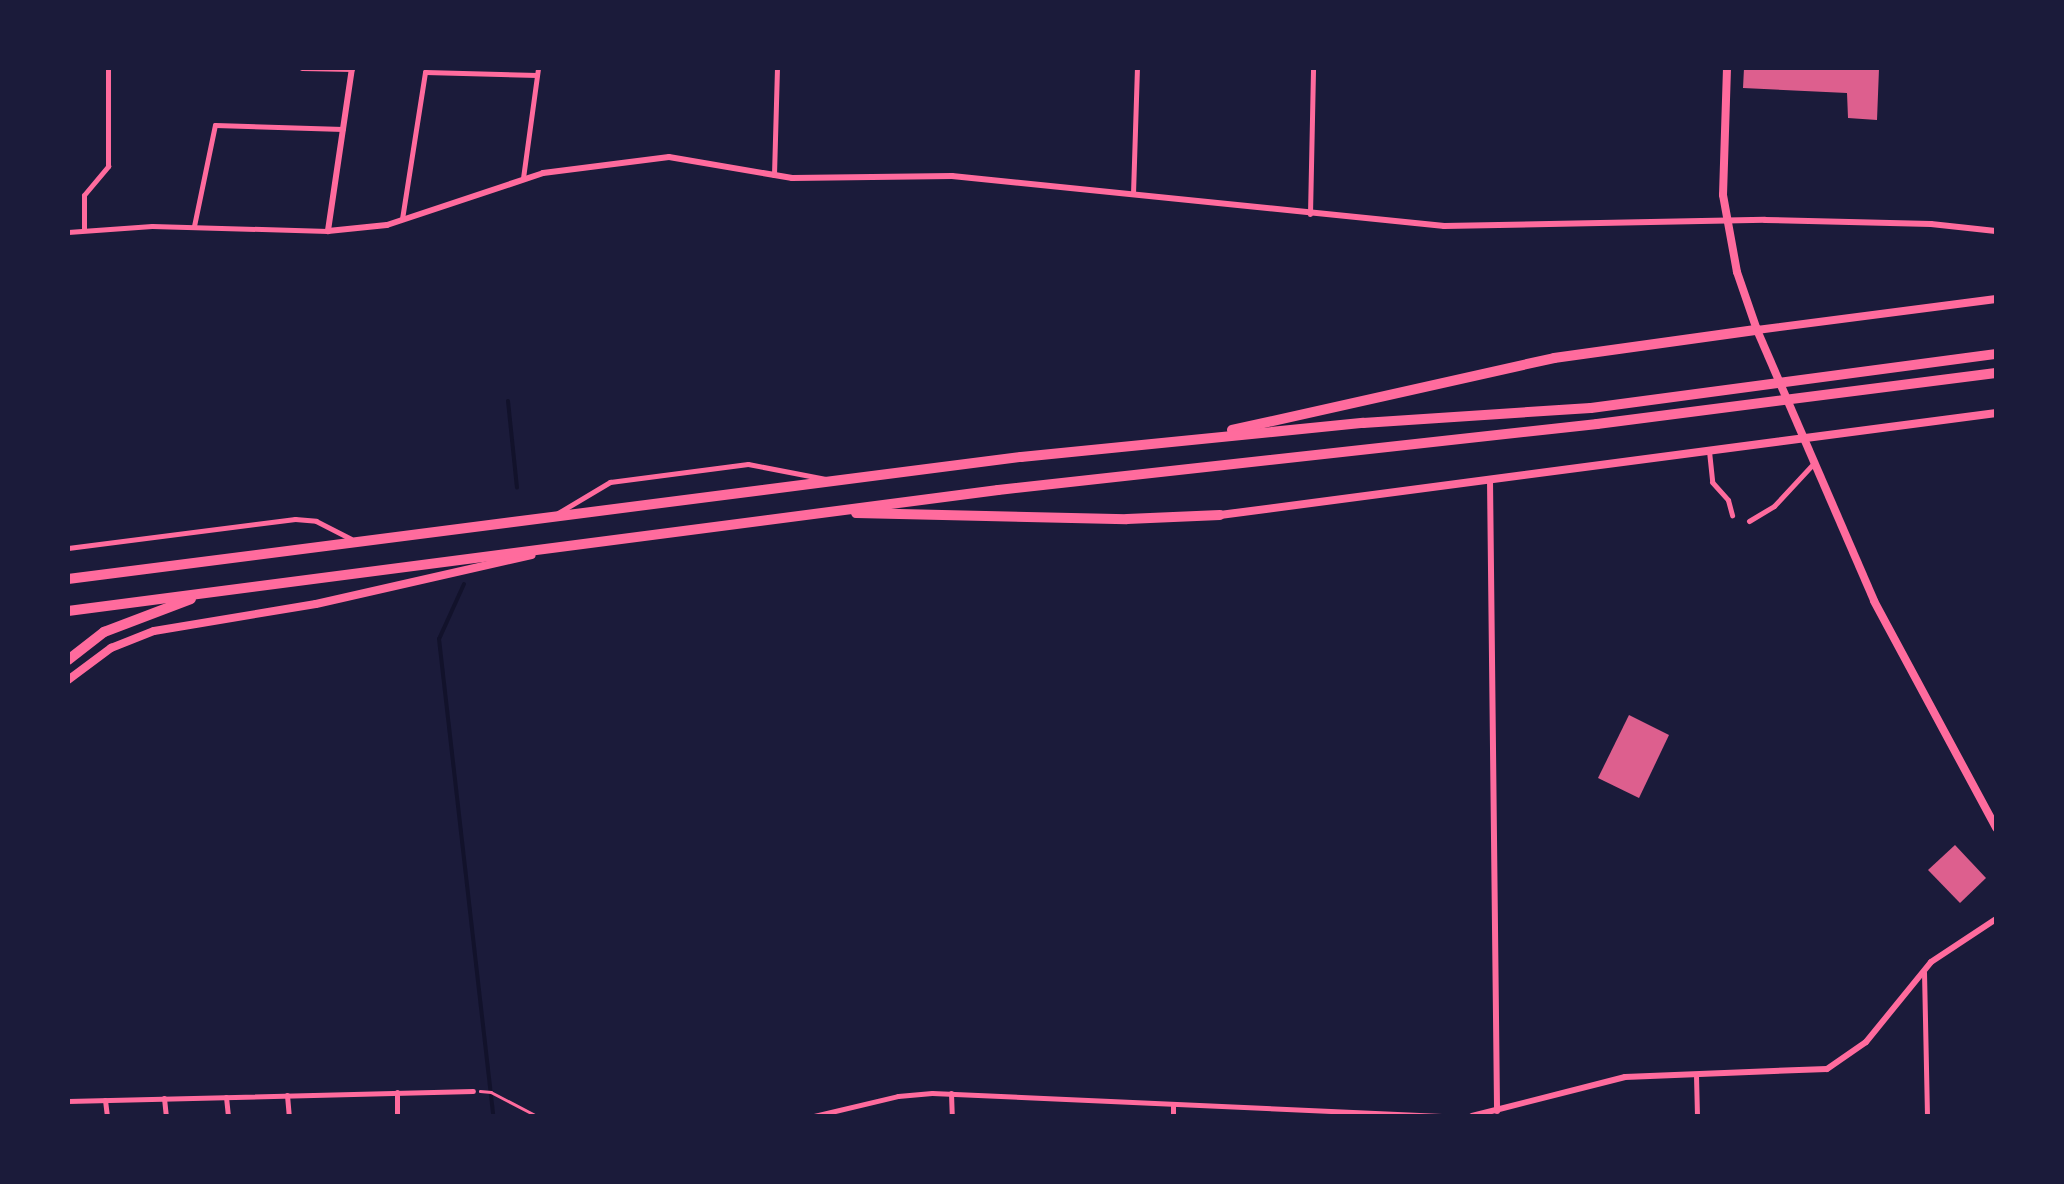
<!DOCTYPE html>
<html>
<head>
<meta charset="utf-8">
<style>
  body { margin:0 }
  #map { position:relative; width:2064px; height:1184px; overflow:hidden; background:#1b1b3a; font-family:"DejaVu Sans",sans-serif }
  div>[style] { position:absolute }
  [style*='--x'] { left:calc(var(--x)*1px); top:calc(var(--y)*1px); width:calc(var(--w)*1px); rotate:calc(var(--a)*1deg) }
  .stream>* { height:4px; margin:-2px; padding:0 2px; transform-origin:2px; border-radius:2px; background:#12122b }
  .building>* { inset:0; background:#dd5f8e }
  .path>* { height:2.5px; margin:-1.25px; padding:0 1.25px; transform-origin:1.25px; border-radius:1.25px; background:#ff6b9d }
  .minor>* { height:5px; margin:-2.5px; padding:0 2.5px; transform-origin:2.5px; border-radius:2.5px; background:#ff6b9d }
  .tertiary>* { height:6px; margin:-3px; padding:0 3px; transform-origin:3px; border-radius:3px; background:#ff6b9d }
  .secondary>* { height:8px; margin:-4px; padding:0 4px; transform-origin:4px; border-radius:4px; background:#ff6b9d }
  .motorway>* { height:10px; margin:-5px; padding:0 5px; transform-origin:5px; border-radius:5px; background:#ff6b9d }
  span { translate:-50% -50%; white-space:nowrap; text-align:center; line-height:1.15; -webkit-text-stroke:10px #1b1b3a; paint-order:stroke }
  .frame { position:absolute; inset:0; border:70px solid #1b1b3a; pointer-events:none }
</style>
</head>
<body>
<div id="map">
  <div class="stream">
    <i style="--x:508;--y:401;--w:87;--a:84.1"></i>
    <i style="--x:464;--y:584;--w:60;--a:114.4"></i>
    <i style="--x:439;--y:639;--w:480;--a:83.5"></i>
  </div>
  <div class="building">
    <i style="clip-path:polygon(1744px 68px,1879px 69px,1877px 120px,1848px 118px,1847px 93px,1743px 88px)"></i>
    <i style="clip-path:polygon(1629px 715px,1669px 735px,1639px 798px,1598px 778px)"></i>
    <i style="clip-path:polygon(1955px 845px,1986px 878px,1960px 903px,1928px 870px)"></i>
  </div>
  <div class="path">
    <i style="--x:480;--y:1091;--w:11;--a:5"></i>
    <i style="--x:491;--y:1092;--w:52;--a:27.6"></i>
  </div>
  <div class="minor">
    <i style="--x:302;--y:68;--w:50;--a:1.1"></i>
    <i style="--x:774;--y:175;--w:107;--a:-88.4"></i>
    <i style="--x:523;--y:178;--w:111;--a:-82.2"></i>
    <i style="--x:1133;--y:194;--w:126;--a:-88.2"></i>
    <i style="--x:1310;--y:214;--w:146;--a:-88.8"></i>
    <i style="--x:402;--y:219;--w:149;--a:-81.1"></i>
    <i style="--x:425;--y:72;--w:112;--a:1.5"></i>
    <i style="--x:194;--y:226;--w:103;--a:-78.3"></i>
    <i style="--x:215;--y:125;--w:128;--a:1.8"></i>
    <i style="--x:84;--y:230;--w:35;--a:-90"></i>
    <i style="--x:84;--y:195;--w:38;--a:-50"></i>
    <i style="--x:108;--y:166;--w:98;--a:-90"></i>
    <i style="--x:68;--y:232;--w:84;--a:-4.1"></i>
    <i style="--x:152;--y:226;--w:176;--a:1.6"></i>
    <i style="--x:1709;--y:451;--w:31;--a:84"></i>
    <i style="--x:1712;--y:482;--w:24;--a:48"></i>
    <i style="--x:1728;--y:500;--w:16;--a:75"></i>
    <i style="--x:558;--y:513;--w:61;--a:-30.8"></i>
    <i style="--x:610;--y:482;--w:139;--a:-7.4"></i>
    <i style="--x:748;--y:464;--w:79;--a:10.9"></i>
    <i style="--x:1749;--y:521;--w:29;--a:-31"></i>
    <i style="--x:1774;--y:506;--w:59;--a:-47.1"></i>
    <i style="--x:68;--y:548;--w:229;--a:-7.3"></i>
    <i style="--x:295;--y:519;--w:21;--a:5"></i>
    <i style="--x:316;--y:521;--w:39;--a:27"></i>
    <i style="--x:1924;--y:972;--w:144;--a:88.8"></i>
    <i style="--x:1696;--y:1075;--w:41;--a:88.6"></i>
    <i style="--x:397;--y:1092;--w:24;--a:90"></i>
    <i style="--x:951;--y:1093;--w:23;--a:88"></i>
    <i style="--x:287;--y:1095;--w:21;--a:85"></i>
    <i style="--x:226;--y:1097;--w:19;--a:84"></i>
    <i style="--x:164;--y:1098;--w:18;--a:84"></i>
    <i style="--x:105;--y:1100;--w:16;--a:83"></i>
    <i style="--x:68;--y:1101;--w:405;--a:-1.4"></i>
    <i style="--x:1173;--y:1105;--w:11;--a:90"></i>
    <i style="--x:814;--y:1116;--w:86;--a:-13.4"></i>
    <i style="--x:898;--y:1096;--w:34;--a:-5"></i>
    <i style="--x:932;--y:1093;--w:510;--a:2.59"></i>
  </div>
  <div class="tertiary">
    <i style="--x:352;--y:68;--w:165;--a:98.4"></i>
    <i style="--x:328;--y:231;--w:59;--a:-5.8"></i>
    <i style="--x:387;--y:225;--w:164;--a:-18.4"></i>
    <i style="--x:543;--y:173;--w:127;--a:-7.2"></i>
    <i style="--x:669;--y:157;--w:125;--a:9.7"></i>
    <i style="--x:792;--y:178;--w:160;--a:-0.7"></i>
    <i style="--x:952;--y:176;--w:495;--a:5.8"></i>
    <i style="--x:1444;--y:226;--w:321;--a:-1.1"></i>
    <i style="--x:1765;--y:220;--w:166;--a:1.4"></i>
    <i style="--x:1931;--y:224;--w:65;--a:6.1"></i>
    <i style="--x:1490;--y:480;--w:631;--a:89.36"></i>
    <i style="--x:1472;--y:1116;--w:158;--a:-14.3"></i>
    <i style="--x:1625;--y:1077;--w:202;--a:-2.3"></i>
    <i style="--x:1827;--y:1069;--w:47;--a:-34.7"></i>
    <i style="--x:1866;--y:1042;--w:103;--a:-50.9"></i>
    <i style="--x:1931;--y:962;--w:78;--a:-33.5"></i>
  </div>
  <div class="secondary">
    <i style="--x:1727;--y:68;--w:127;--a:91.8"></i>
    <i style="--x:1723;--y:195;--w:78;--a:79.7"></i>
    <i style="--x:1737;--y:272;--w:61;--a:71"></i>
    <i style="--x:1757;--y:330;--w:295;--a:66.6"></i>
    <i style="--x:1874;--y:601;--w:258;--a:61.7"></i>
    <i style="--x:1757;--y:330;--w:241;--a:-7.4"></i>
    <i style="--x:1220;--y:515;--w:783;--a:-7.49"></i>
    <i style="--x:68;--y:680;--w:54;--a:-36.7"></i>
    <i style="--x:111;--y:648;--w:46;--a:-21.6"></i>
    <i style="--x:154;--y:631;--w:164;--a:-9.5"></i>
    <i style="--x:316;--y:604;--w:221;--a:-12.8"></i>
  </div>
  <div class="motorway">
    <i style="--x:1232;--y:430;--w:330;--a:-12.6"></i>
    <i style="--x:1554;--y:358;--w:205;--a:-7.9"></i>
    <i style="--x:856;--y:513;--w:271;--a:1.3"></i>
    <i style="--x:1127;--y:519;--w:93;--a:-2.5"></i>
    <i style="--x:68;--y:579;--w:961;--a:-7.3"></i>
    <i style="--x:1021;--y:457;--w:344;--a:-5.7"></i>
    <i style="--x:1363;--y:423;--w:228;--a:-3.8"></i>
    <i style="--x:1591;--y:408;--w:409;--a:-7.6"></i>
    <i style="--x:68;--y:611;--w:938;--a:-7.41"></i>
    <i style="--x:998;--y:490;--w:603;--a:-6.29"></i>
    <i style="--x:1597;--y:424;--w:402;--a:-7.3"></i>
    <i style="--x:68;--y:660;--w:46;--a:-37.9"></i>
    <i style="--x:104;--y:632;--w:93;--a:-20.8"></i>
  </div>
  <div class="frame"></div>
</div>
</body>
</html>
